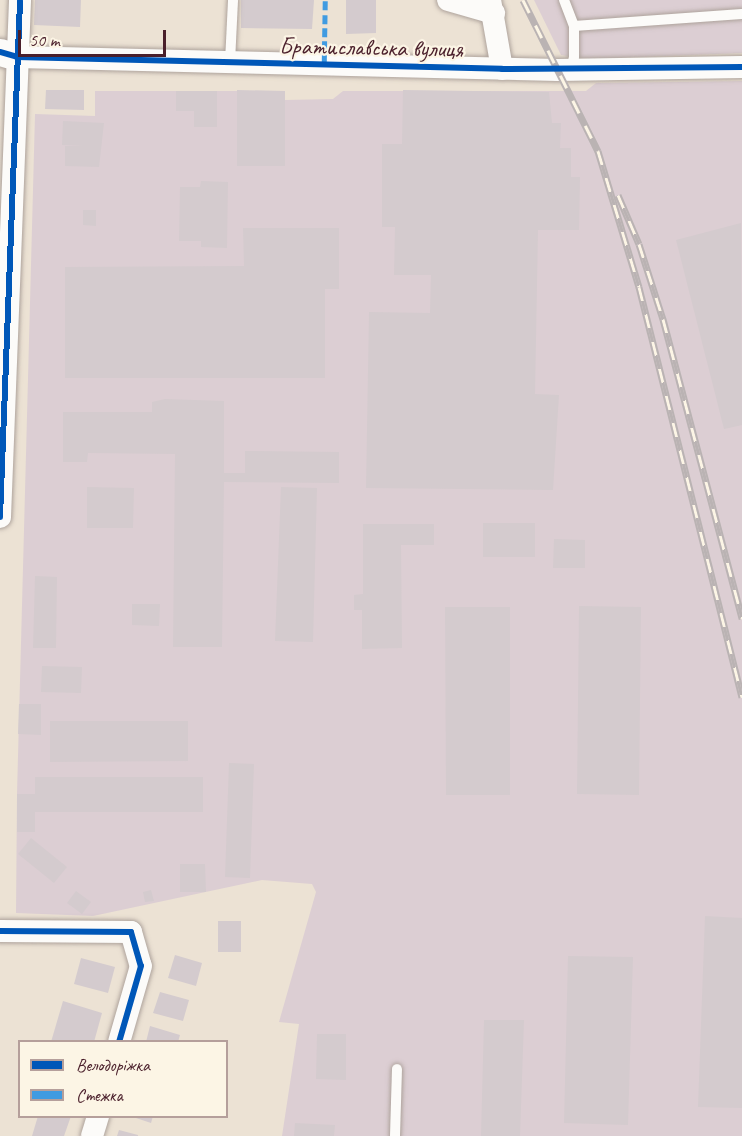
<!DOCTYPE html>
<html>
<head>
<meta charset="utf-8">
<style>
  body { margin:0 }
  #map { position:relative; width:742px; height:1136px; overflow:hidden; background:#ece2d4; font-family:Caveat,sans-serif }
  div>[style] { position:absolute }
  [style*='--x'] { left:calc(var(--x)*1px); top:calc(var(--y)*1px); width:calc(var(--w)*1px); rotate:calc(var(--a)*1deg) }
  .industrial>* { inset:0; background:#dcced3 }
  .building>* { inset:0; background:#d4cbce }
  .roads { filter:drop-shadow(0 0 2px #aea39c) drop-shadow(0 0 2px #aea39c) }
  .service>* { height:10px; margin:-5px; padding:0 5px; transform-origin:5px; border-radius:5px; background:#fcfbf9 }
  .minor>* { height:22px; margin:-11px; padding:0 11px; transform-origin:11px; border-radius:11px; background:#fcfbf9 }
  .tertiary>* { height:27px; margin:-13.5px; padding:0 13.5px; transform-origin:13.5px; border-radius:13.5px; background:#fcfbf9 }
  .rail>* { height:7px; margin-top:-3.5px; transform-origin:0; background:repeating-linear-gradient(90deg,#fcf5e5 0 14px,#bab3b3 0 28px); box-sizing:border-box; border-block:2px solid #bab3b3 }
  .quiet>* { height:4.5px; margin-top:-2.25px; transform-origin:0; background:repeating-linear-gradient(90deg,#409be1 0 9px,transparent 0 13.5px) }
  .cycleway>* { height:6px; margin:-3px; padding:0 3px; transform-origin:3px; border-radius:3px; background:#0057b8 }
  span { translate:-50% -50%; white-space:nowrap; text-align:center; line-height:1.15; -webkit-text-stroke:4.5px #fcf5e5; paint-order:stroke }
  .street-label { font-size:24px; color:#4a1f2b }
  .legend { position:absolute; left:18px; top:1040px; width:210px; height:78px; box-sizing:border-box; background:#fcf5e5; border:2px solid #b59f9b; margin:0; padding:8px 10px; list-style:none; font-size:18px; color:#4a1f2b }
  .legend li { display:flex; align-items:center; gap:12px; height:30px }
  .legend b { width:30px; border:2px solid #b59f9b }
  .scale { position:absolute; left:18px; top:30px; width:148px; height:27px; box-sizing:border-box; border:3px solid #4a1f2b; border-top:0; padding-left:8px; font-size:18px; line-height:21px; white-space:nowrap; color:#4a1f2b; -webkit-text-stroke:4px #fcf5e5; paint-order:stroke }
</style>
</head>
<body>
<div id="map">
  <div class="industrial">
    <i style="clip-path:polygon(534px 0,742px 0,742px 53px,589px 59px,561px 55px)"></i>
    <i style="clip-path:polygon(742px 81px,742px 1136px,282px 1136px,299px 1024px,279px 1022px,316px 892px,312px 884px,262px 880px,93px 916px,16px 913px,17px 794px,35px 114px,95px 116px,95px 91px,285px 91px,285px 100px,333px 99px,343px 91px,586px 91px,596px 83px)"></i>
  </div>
  <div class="building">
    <i style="clip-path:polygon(35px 0,81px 0,80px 27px,34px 25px)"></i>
    <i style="clip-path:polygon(241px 0,314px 0,312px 29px,241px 28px)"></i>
    <i style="clip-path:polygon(346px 0,376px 0,376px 33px,346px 34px)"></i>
    <i style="clip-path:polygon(46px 90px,84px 90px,84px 110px,45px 109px)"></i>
    <i style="clip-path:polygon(237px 90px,285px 91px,285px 166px,237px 166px)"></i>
    <i style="clip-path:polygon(403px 90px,549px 92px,552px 123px,561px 123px,560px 148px,571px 148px,571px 177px,580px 177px,579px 230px,538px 230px,535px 394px,559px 395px,553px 490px,366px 488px,369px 312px,430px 313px,431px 275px,394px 275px,395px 227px,382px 227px,382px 144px,402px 144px)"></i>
    <i style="clip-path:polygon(176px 91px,217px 91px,217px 127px,194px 127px,194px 111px,176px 111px)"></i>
    <i style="clip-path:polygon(63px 121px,104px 123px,99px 167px,65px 166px,65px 146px,84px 146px,62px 145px)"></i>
    <i style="clip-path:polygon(201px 181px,228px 182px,227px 248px,201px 247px,201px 241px,179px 241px,180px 187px,200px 187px)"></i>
    <i style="clip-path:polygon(83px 210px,96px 210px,96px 226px,83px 225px)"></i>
    <i style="clip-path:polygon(741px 223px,742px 425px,724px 429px,676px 240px)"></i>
    <i style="clip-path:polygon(243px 228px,339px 228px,339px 289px,325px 289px,325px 378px,65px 378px,65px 267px,244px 266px)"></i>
    <i style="clip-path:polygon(165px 399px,224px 401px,224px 473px,245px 473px,245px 451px,339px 452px,339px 483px,224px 482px,222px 647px,173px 647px,175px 454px,88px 453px,87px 462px,63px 462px,63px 412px,152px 412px,152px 402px)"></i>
    <i style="clip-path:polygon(87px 487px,134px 488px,133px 528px,87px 528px)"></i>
    <i style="clip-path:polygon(281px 487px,317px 488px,313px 642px,275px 641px)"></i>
    <i style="clip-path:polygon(483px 523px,535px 523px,535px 557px,483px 557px)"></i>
    <i style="clip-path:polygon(363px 524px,434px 524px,434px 545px,401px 545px,402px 648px,362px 649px,362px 610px,354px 610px,354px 595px,363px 594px)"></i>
    <i style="clip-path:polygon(554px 539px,585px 540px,585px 568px,553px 568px)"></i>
    <i style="clip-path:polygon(35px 576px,57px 577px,56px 648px,33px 648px)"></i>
    <i style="clip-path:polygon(132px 604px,160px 604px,159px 626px,132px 625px)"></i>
    <i style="clip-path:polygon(579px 606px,641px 607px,639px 795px,577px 794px)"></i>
    <i style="clip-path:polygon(445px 607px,510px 607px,510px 795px,446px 795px)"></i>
    <i style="clip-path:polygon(42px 666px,82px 667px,81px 693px,41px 692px)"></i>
    <i style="clip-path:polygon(19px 704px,41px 704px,41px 735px,18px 734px)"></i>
    <i style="clip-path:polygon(50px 721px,188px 721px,188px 761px,50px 762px)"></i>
    <i style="clip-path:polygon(229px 763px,254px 764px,250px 878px,225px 877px)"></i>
    <i style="clip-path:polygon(35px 777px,203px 777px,203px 812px,35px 812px,35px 832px,17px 832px,17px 794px,35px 794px)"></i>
    <i style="clip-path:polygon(31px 838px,67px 867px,54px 883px,18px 854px)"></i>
    <i style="clip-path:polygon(180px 864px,205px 864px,206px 892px,180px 892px)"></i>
    <i style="clip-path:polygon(151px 890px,154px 901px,145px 902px,143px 892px)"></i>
    <i style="clip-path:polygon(76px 891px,91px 902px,82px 914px,67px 903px)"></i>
    <i style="clip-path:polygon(705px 916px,742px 918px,742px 1108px,698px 1107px)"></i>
    <i style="clip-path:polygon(218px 921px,241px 921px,241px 952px,218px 952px)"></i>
    <i style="clip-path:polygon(175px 955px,202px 963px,196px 986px,168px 978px)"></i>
    <i style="clip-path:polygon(568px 956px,633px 957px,628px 1125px,564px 1123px)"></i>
    <i style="clip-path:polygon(81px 958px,115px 967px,108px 993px,74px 984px)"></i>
    <i style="clip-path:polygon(160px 992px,189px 1000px,183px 1021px,153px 1013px)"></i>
    <i style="clip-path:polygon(63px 1001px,102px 1013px,94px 1042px,51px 1042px)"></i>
    <i style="clip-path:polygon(484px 1020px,524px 1020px,520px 1136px,481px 1136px)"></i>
    <i style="clip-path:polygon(150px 1026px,180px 1035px,178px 1042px,146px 1042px)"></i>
    <i style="clip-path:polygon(317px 1034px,346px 1034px,346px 1080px,316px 1079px)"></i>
    <i style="clip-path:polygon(38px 1116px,71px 1116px,64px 1136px,32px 1136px)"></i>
    <i style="clip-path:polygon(130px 1116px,153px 1116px,151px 1123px)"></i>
    <i style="clip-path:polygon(295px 1123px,335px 1125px,334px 1136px,294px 1136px)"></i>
    <i style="clip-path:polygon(119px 1130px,138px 1135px,138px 1136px,117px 1136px)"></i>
  </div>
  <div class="roads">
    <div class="service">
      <i style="--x:564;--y:0;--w:28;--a:69"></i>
      <i style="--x:574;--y:26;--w:31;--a:90"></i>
      <i style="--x:574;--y:57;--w:13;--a:103"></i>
      <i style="--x:574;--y:26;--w:168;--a:-4.1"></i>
      <i style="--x:230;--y:62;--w:62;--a:-87.2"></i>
      <i style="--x:395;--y:1136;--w:67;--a:-88.3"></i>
    </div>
    <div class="minor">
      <i style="--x:448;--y:0;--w:48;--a:15.8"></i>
      <i style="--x:490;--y:0;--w:70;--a:80.1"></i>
      <i style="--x:17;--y:57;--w:541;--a:1.38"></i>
      <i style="--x:558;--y:70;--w:184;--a:-0.9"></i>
      <i style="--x:0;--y:517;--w:517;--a:-87.78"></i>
      <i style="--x:0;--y:931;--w:131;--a:0.4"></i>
      <i style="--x:131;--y:932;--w:35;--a:74"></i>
      <i style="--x:141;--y:966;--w:79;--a:106.1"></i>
      <i style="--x:92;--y:1136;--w:21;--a:-73"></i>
    </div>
    <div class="tertiary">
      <i style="--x:0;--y:52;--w:18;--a:16"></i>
    </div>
  </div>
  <div class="rail">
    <i style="--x:523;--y:0;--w:169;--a:63.6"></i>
    <i style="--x:598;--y:151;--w:142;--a:73.2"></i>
    <i style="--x:639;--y:287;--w:423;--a:75.9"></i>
    <i style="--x:618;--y:195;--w:53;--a:66.8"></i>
    <i style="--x:639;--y:244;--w:79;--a:72.3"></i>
    <i style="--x:663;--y:319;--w:310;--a:75.2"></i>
  </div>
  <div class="quiet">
    <i style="--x:324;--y:64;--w:64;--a:-89.1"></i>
  </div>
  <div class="cycleway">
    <i style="--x:0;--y:52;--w:18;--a:16"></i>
    <i style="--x:17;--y:57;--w:485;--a:1.4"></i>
    <i style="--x:502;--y:69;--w:240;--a:-0.5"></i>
    <i style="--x:0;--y:517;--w:517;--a:-87.78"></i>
    <i style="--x:0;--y:931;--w:131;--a:0.4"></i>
    <i style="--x:131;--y:932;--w:35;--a:74"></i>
    <i style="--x:141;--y:966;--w:79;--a:106.1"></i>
  </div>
  <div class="street-label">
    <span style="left:371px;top:48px;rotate:1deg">Братиславська вулиця</span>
  </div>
  <ul class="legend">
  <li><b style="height:8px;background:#0057b8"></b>Велодоріжка</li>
  <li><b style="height:8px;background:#409be1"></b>Стежка</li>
  </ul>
  <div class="scale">50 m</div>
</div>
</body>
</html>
